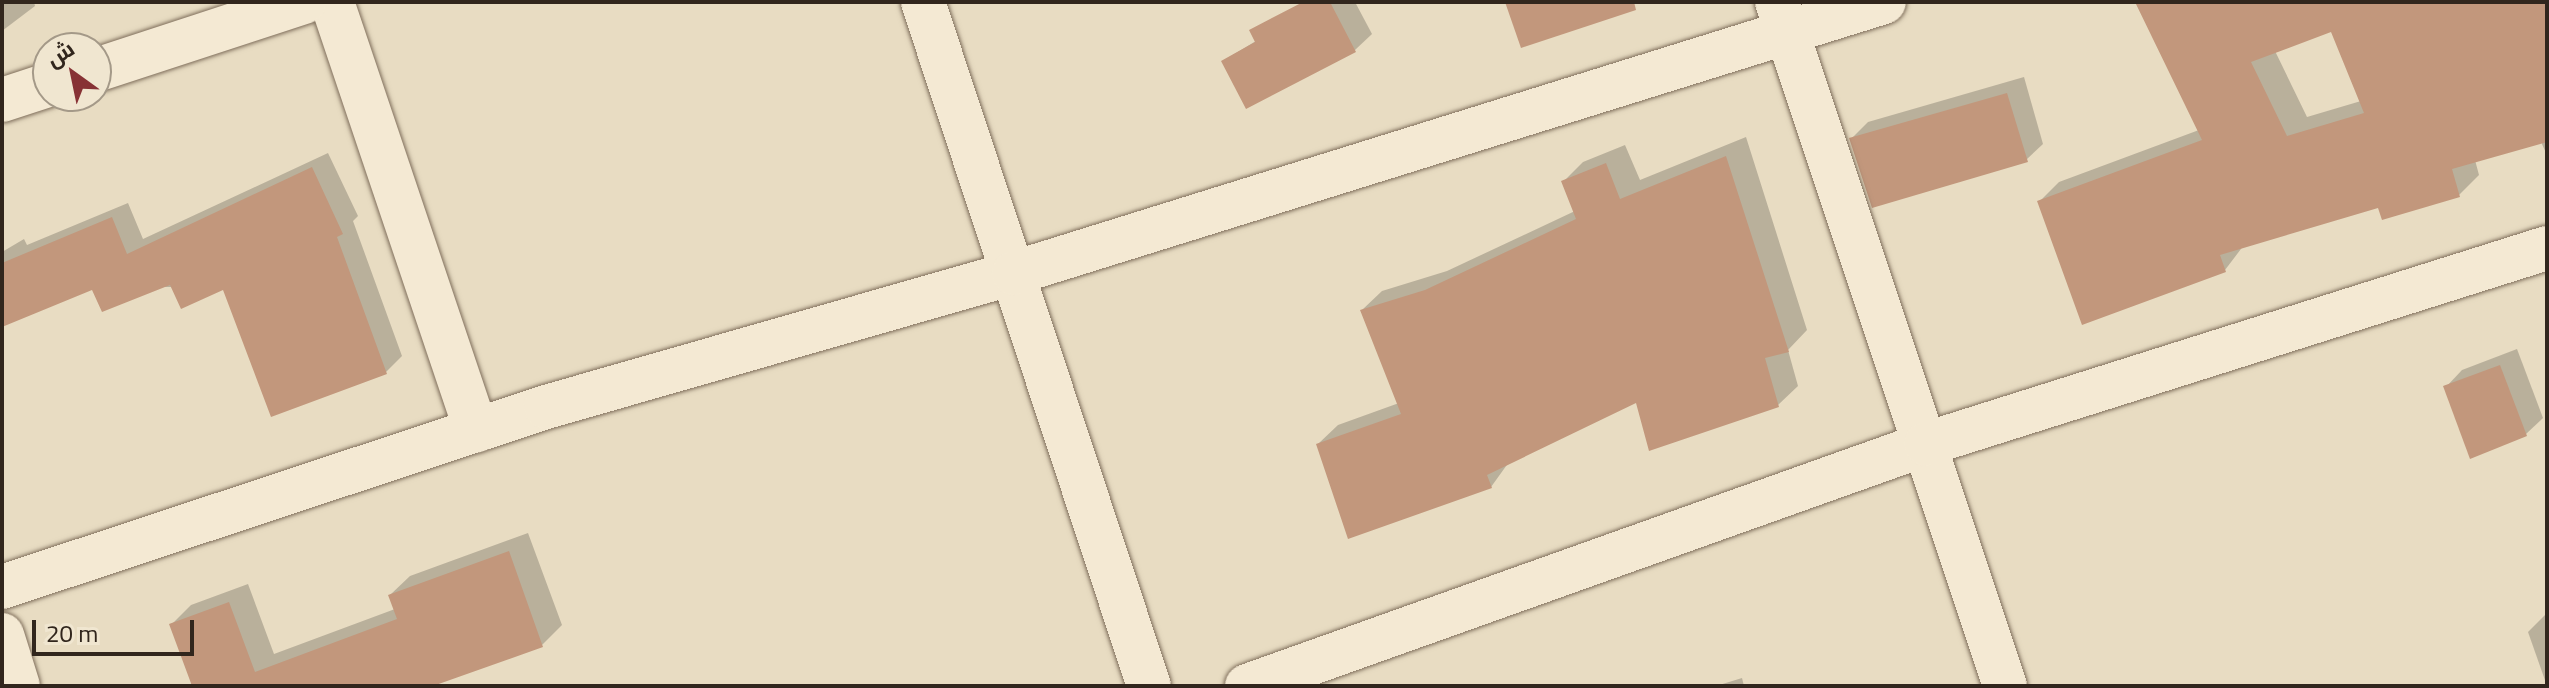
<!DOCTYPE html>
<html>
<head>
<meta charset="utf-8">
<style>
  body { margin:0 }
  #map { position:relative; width:2549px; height:688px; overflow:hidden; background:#e8dcc2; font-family:Georgia,Cairo,serif }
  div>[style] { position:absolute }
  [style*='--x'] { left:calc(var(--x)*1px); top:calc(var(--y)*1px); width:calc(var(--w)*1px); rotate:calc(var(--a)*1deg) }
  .shadow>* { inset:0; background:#0003 }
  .building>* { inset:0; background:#c2977c }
  .roads { filter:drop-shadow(0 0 2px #7f6e5b) drop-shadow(0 0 2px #7f6e5b) }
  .minor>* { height:44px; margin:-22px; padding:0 22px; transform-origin:22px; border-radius:22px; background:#f4e9d3 }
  span { translate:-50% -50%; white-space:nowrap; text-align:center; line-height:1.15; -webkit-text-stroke:6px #f0e6d0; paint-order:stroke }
  .frame { position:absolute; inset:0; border:4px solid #31261d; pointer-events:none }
  .north { position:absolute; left:32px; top:32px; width:80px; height:80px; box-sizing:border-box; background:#f0e6d0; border:2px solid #a49988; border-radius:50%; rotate:327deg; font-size:22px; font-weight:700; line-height:32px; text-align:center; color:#31261d }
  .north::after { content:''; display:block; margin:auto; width:28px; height:36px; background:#873235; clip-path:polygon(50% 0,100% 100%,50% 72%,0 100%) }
  .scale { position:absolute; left:32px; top:620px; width:162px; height:36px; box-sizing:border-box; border:4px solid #31261d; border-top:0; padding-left:10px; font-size:24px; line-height:28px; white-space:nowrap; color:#31261d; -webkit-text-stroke:6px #f0e6d0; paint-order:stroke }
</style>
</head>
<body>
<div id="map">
  <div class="shadow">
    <i style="clip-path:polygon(2px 2px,34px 2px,35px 6px,2px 31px)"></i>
    <i style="clip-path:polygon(1320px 2px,1355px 2px,1372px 34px,1355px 50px,1223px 61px)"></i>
    <i style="clip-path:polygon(evenodd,2138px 2px,2522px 2px,2547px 38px,2547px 155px,2541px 142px,2475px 160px,2479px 175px,2459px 195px,2379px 205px,2244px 245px,2225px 270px,2083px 323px,2039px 202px,2059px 182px,2199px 130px,2138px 2px,2332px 30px,2361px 101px,2307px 117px,2275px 51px,2332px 30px)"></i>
    <i style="clip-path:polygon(2024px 77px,2043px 144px,2026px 160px,1851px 139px,1868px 122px)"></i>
    <i style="clip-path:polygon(1746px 137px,1807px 330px,1788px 350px,1798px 386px,1778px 405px,1637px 400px,1509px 462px,1491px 487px,1318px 444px,1338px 425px,1399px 403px,1362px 310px,1382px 291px,1447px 271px,1575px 211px,1563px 182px,1583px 162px,1625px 145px,1640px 180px)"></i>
    <i style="clip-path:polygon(328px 153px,358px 216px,353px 221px,402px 356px,386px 372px,224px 287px,93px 287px,2px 325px,2px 252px,24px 239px,27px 245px,128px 203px,143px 239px)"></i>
    <i style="clip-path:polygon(2517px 349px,2543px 418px,2526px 434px,2446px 387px,2462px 370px)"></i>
    <i style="clip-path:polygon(528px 533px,562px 625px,542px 645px,429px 686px,194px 686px,171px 625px,191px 605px,248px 584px,274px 654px,395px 609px,390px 595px,410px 576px)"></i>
    <i style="clip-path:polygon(2545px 615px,2547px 615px,2547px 686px,2528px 632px)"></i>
    <i style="clip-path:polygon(1742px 678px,1744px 686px,1716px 686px)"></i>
  </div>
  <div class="building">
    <i style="clip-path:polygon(1303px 2px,1330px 2px,1356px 52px,1246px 109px,1221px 61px,1255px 42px,1249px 30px)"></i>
    <i style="clip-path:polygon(1505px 2px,1634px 2px,1636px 10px,1521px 48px)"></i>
    <i style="clip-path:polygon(evenodd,2135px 2px,2547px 2px,2547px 142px,2452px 169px,2460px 197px,2382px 220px,2378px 208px,2220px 255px,2226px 272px,2082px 325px,2037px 201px,2202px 140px,2135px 2px,2331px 32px,2364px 113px,2287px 136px,2251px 62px,2331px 32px)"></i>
    <i style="clip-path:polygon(2007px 93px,2028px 162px,1872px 208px,1849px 138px)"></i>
    <i style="clip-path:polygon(1726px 156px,1789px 352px,1765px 358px,1779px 407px,1649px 451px,1636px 403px,1487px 475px,1492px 488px,1348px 539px,1316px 444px,1401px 414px,1360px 310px,1425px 290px,1576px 219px,1561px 181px,1606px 163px,1620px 199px)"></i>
    <i style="clip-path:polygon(312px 167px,343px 234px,337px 237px,387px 374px,271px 417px,223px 290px,181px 309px,170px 285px,102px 312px,92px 290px,2px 327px,2px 263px,112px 217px,127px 254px)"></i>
    <i style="clip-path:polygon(2500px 365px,2527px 436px,2470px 459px,2443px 386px)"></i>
    <i style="clip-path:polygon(509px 551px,543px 647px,433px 686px,192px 686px,169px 624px,229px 602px,255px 672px,397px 619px,388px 595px)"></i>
  </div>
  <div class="roads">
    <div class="minor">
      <i style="--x:332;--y:2;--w:452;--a:71.4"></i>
      <i style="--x:923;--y:2;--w:720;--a:71.72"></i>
      <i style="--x:1777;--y:2;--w:721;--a:71.57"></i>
      <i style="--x:96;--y:70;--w:219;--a:-18.1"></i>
      <i style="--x:2;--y:100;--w:48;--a:-18.1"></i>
      <i style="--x:2;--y:587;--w:573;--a:-18.31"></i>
      <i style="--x:546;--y:407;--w:487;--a:-16"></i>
      <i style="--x:1014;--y:273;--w:911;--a:-17.3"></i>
      <i style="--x:2;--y:635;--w:53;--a:72.6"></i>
      <i style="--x:1247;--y:686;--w:721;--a:-19.62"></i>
      <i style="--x:1926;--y:444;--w:651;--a:-17.52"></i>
    </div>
  </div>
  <div class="frame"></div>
  <div class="north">ش</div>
  <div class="scale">20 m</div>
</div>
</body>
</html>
